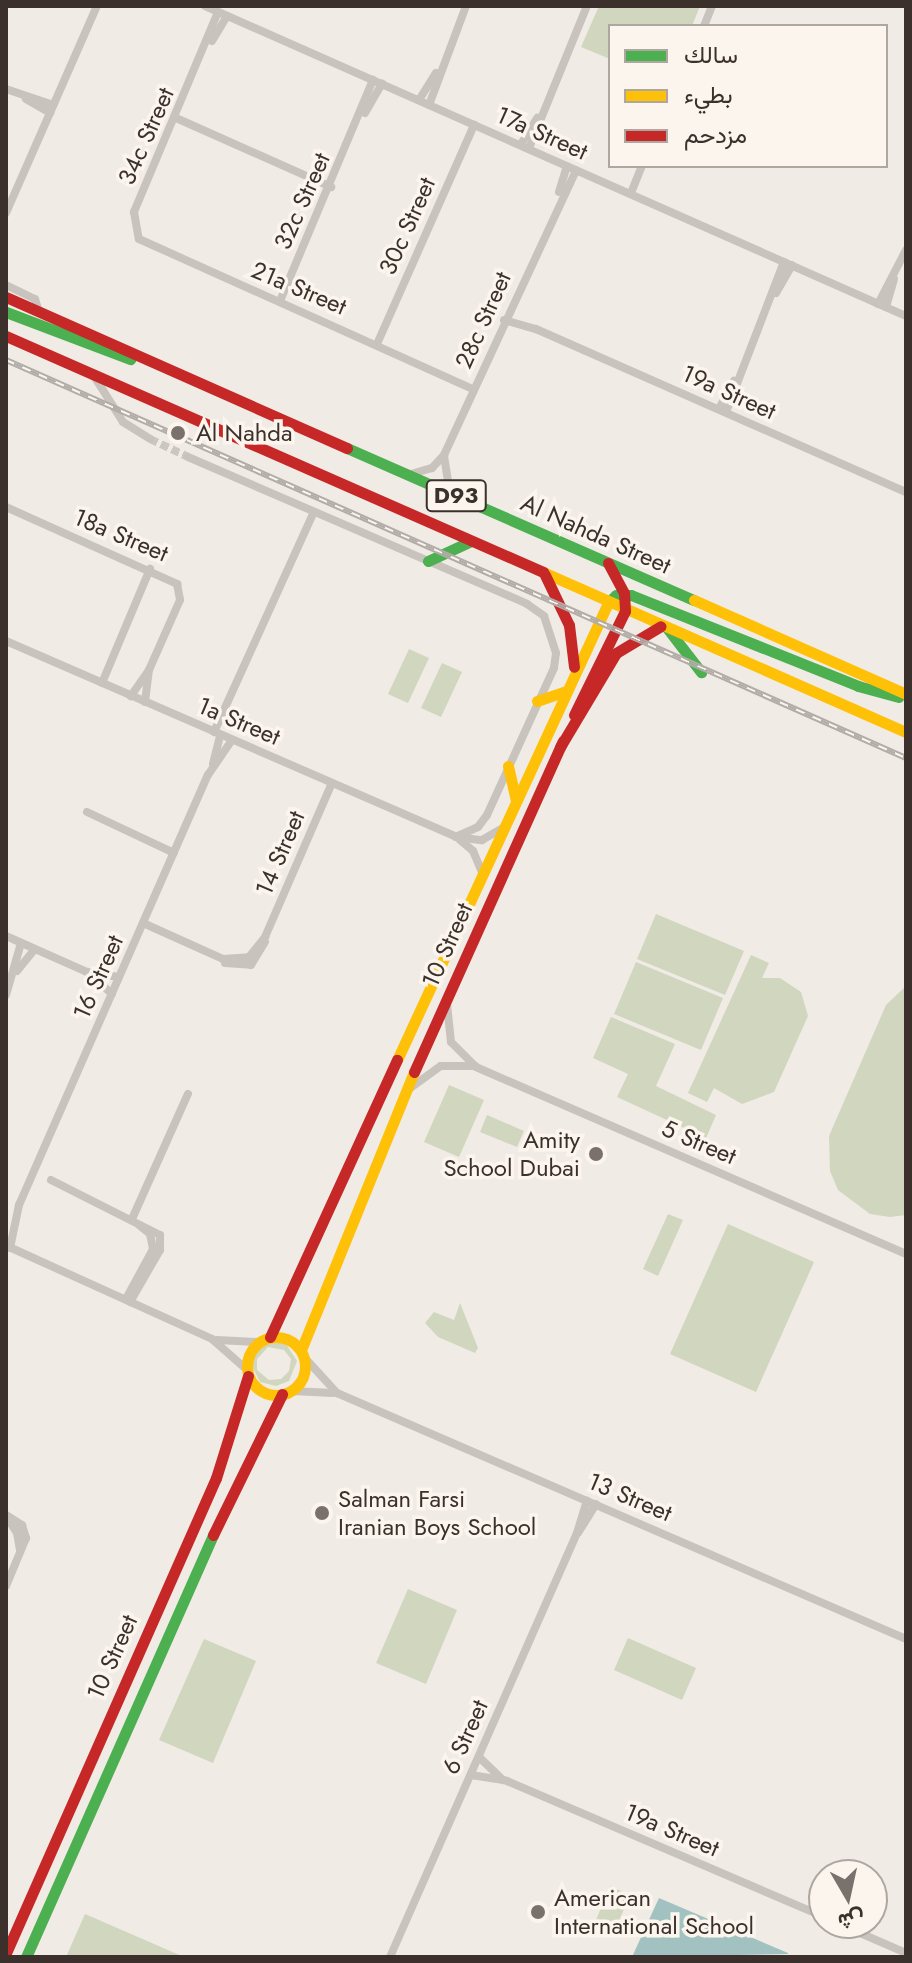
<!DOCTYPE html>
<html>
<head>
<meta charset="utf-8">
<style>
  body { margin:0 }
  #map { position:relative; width:912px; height:1963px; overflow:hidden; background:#f0ebe5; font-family:Jost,Vazirmatn,sans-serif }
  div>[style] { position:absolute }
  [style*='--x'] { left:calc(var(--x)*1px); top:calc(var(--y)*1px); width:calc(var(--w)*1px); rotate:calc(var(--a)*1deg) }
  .green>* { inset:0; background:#d1d6bf }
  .water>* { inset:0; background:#a1c2c1 }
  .street-tunnel>* { height:8px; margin-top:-4px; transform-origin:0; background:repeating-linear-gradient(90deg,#ccc6c0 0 8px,transparent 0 12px) }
  .street>* { height:8px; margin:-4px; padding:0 4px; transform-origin:4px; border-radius:4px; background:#c9c3be }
  .fast>* { height:11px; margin:-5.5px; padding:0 5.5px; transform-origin:5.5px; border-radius:5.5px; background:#4caf50 }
  .slow>* { height:11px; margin:-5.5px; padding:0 5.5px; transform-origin:5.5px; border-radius:5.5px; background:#ffc107 }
  .slow>.ring { margin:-5.5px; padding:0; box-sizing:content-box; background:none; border:11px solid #ffc107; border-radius:50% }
  .jam>* { height:11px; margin:-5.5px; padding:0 5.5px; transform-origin:5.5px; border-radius:5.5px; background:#c62828 }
  .rail>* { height:6px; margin-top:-3px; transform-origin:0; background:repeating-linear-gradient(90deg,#fbf5ee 0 9px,#b1aca8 0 18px); box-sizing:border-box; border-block:2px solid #b1aca8 }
  .dots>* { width:22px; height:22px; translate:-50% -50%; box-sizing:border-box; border:4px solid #fbf5ee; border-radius:50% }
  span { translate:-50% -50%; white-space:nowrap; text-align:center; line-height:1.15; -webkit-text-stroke:7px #fbf5ee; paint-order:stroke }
  .shield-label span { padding:2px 6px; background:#fbf5ee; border:2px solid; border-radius:6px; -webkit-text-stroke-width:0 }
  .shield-label { font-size:22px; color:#3b302b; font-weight:700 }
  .street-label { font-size:24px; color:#3b302b }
  .poi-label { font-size:24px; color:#3b302b }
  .left { translate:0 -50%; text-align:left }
  .right { translate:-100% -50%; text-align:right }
  .frame { position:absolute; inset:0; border:8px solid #3b302b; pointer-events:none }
  .legend { position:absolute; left:608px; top:24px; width:280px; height:144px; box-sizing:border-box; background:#fbf5ee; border:2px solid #aea6a0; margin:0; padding:10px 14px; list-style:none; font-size:24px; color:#3b302b }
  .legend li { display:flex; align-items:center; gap:16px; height:40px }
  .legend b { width:40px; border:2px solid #aea6a0 }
  .north { position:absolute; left:808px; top:1859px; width:80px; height:80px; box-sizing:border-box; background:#fbf5ee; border:2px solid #aea6a0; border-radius:50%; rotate:171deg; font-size:22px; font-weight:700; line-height:32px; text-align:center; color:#3b302b }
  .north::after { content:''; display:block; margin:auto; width:28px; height:36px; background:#7a716c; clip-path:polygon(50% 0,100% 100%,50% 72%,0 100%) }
</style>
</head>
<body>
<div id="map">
  <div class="green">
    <i style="clip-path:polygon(599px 6px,700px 6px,692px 26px,610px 26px,610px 59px,581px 47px)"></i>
    <i style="clip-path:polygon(409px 649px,429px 658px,408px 703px,388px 694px)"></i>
    <i style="clip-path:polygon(442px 663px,462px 672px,441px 717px,421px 708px)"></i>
    <i style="clip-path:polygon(656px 914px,744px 951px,725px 995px,637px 959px)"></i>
    <i style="clip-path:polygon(751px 955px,769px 963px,762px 978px,780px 978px,801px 992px,808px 1016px,774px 1092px,742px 1104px,714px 1088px,707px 1102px,688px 1093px)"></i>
    <i style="clip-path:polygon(636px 962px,723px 998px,701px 1050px,614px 1014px)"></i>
    <i style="clip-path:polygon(906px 986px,906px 1215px,890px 1217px,870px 1214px,838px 1190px,830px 1171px,829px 1136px,886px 1005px)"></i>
    <i style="clip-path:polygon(611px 1017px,675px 1044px,656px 1086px,716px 1115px,706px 1138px,617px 1097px,628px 1074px,593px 1058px)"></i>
    <i style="clip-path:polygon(449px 1085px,484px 1100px,459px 1157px,424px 1142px)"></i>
    <i style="clip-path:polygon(487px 1115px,524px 1131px,517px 1147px,480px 1132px)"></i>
    <i style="clip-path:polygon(668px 1214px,683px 1220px,658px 1276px,643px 1269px)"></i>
    <i style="clip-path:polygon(728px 1224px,814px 1262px,756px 1392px,670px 1354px)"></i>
    <i style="clip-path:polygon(460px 1303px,478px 1348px,475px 1353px,438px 1337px,425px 1323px,434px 1312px,454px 1320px)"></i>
    <i style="clip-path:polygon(evenodd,271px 1340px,286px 1344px,297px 1361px,289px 1381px,276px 1386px,260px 1382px,250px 1362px,257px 1347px,271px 1340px,268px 1347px,284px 1350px,291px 1359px,289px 1371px,281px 1379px,269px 1380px,257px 1370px,257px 1359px,268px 1347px)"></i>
    <i style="clip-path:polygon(408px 1589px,457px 1610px,426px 1684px,376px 1663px)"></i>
    <i style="clip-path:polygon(628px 1638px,696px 1668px,682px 1700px,614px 1670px)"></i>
    <i style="clip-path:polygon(204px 1639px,256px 1661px,213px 1763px,159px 1740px)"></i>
    <i style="clip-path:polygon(610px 1886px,630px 1895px,616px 1928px,596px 1920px)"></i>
    <i style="clip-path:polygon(85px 1914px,184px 1957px,66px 1957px)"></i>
  </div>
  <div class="water">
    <i style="clip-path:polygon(659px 1898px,788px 1953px,788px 1954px,632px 1957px)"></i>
  </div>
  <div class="street-tunnel">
    <i style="--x:150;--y:439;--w:42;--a:25.3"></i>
  </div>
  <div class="street">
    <i style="--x:205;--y:6;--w:766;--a:23.86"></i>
    <i style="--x:218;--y:12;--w:217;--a:112.8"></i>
    <i style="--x:134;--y:212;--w:27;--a:80"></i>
    <i style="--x:139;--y:239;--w:366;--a:24.2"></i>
    <i style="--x:704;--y:26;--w:22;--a:-68"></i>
    <i style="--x:212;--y:41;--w:29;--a:-59"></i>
    <i style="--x:6;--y:89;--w:50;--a:18.8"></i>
    <i style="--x:26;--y:99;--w:28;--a:30"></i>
    <i style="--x:419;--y:100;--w:32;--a:-58"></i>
    <i style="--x:429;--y:105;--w:106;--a:-69.5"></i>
    <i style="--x:365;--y:113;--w:34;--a:-60"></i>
    <i style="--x:176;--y:118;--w:170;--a:24"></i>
    <i style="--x:521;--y:144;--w:31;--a:-58"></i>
    <i style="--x:529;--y:148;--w:153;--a:-67.8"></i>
    <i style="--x:559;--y:192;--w:27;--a:-73"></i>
    <i style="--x:631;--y:193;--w:29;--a:-68"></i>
    <i style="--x:6;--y:213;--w:226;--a:-66.3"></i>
    <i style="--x:6;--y:285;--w:32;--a:26"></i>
    <i style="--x:35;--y:299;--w:14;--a:73"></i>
    <i style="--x:776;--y:293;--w:32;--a:-60"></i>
    <i style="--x:280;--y:301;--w:240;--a:-67.2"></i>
    <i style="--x:878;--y:304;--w:61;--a:-62.6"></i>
    <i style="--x:886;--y:307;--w:29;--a:-74"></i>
    <i style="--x:504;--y:320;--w:33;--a:16"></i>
    <i style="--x:536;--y:329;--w:404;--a:23.8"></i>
    <i style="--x:377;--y:344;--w:240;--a:-66.1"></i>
    <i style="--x:94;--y:376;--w:54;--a:57.8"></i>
    <i style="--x:123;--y:422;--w:32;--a:32"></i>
    <i style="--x:719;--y:409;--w:32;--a:-62"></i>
    <i style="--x:726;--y:412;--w:161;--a:-68.9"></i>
    <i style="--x:444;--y:456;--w:37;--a:81"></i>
    <i style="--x:188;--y:457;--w:369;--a:23.4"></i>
    <i style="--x:527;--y:604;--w:21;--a:35"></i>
    <i style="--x:544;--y:616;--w:39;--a:72"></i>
    <i style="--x:556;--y:653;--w:15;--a:98"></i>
    <i style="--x:554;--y:668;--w:162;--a:114.5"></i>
    <i style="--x:487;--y:815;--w:15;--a:127"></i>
    <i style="--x:478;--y:827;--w:24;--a:156"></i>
    <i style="--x:411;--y:474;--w:22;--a:-16"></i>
    <i style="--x:432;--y:468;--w:18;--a:-47"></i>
    <i style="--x:444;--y:455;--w:314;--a:-65.1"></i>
    <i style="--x:6;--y:507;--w:188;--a:24.2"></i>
    <i style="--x:177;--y:584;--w:16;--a:79"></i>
    <i style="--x:180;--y:600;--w:77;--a:113.9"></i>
    <i style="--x:149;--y:670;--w:32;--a:125"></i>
    <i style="--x:6;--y:641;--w:491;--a:23.5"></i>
    <i style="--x:456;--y:837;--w:26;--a:7"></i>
    <i style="--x:482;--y:840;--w:24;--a:-30"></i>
    <i style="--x:102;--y:683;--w:124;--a:-67.2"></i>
    <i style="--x:145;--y:702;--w:31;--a:-83"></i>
    <i style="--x:214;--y:732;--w:242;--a:-65.6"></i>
    <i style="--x:213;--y:764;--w:30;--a:-76"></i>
    <i style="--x:87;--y:812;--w:96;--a:25.2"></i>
    <i style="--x:460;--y:840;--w:17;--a:40"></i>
    <i style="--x:473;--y:851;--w:26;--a:67"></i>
    <i style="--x:143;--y:923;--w:88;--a:24.2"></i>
    <i style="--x:223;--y:959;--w:26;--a:-4"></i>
    <i style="--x:249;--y:957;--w:26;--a:-51"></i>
    <i style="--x:265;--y:937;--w:168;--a:-66.5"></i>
    <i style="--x:6;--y:936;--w:89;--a:24"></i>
    <i style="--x:87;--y:972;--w:32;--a:9"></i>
    <i style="--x:225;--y:963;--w:26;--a:4"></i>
    <i style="--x:251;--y:965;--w:27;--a:-59"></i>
    <i style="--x:17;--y:971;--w:28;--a:-51"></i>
    <i style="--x:87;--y:972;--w:33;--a:41"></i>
    <i style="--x:6;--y:995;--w:54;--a:-73.9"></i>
    <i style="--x:447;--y:1004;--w:38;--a:84"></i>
    <i style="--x:451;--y:1042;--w:35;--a:45"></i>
    <i style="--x:476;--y:1067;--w:469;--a:23.5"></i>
    <i style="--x:409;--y:1089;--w:39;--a:-36"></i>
    <i style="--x:441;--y:1066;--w:34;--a:0"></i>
    <i style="--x:51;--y:1180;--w:122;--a:26.8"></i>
    <i style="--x:160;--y:1235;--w:15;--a:90"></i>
    <i style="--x:160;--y:1250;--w:60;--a:120"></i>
    <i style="--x:132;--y:1219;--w:137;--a:-65.9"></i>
    <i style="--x:7;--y:1246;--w:225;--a:24.4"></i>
    <i style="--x:212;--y:1339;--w:45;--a:41.4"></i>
    <i style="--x:10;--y:1248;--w:44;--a:-78.2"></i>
    <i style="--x:19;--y:1205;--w:470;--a:-66.3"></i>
    <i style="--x:208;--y:775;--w:42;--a:-55.6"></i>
    <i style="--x:126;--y:1299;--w:57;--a:-61.6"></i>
    <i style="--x:153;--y:1249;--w:15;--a:-101"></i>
    <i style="--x:150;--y:1234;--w:14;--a:-141"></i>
    <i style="--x:217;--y:1340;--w:41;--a:2.8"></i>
    <i style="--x:304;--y:1357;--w:49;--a:47.5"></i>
    <i style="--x:337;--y:1393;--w:620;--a:23.38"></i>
    <i style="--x:292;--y:1391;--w:41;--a:2.8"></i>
    <i style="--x:6;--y:1515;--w:19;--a:32"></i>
    <i style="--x:22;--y:1525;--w:14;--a:73"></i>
    <i style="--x:26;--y:1538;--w:52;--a:112.6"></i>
    <i style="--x:6;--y:1516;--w:20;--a:57"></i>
    <i style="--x:17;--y:1533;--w:17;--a:80"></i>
    <i style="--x:578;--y:1533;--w:34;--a:-58"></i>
    <i style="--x:479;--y:1757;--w:33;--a:44"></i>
    <i style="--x:471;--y:1775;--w:36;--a:9"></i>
    <i style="--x:507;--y:1781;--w:345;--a:23.2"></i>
    <i style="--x:837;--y:1923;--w:75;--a:23.5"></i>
    <i style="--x:390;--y:1957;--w:463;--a:-66.2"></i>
    <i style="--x:577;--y:1533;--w:34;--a:-73"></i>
  </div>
  <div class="fast">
    <i style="--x:6;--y:312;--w:133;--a:20.8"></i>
    <i style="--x:347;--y:448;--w:379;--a:23.7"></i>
    <i style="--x:428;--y:561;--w:47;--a:-24.9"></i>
    <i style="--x:608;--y:603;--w:11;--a:-45"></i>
    <i style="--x:616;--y:595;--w:15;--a:0"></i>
    <i style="--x:631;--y:595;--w:245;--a:21.8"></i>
    <i style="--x:858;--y:686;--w:42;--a:15"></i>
    <i style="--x:667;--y:628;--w:56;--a:52.3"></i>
    <i style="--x:26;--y:1957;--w:462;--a:-66.1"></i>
  </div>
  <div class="slow">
    <i style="--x:543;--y:572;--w:397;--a:23.8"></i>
    <i style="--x:694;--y:600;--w:232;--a:23.9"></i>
    <i style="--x:537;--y:701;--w:28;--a:-19"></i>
    <i style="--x:508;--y:766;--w:35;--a:77"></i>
    <i style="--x:397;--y:1060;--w:503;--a:-65.22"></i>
    <i class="ring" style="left:247px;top:1337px;width:47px;height:47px"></i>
    <i style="--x:301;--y:1350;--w:300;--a:-67.9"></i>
  </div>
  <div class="jam">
    <i style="--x:6;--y:297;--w:373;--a:23.9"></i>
    <i style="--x:6;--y:336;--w:587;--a:23.72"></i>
    <i style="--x:545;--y:575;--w:55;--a:64.4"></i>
    <i style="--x:569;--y:625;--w:42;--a:83.2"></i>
    <i style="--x:574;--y:715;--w:116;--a:-63.9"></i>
    <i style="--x:625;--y:611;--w:18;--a:-93"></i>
    <i style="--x:624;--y:593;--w:34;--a:-118"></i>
    <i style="--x:560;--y:747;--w:109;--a:-59.2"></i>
    <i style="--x:616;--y:653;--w:52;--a:-31"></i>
    <i style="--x:414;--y:1072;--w:363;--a:-65.8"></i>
    <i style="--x:270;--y:1337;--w:305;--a:-65.4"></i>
    <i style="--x:213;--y:1535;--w:157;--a:-63.9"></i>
    <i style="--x:6;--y:1953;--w:519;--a:-66.15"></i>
    <i style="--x:216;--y:1478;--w:107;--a:-72.6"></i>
  </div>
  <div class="rail">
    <i style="--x:6;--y:360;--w:984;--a:23.86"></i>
  </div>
  <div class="dots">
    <i style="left:178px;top:433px;background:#7a716c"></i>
    <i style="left:596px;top:1154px;background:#7a716c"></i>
    <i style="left:322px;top:1513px;background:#7a716c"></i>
    <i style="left:538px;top:1912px;background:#7a716c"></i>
  </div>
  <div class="shield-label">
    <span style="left:456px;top:496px">D93</span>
  </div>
  <div class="street-label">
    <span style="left:542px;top:133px;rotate:24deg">17a Street</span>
    <span style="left:146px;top:136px;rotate:-66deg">34c Street</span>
    <span style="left:302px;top:201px;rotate:-66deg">32c Street</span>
    <span style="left:407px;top:226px;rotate:-66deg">30c Street</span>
    <span style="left:299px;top:288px;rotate:23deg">21a Street</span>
    <span style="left:483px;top:320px;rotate:-66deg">28c Street</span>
    <span style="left:729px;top:392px;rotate:24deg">19a Street</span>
    <span style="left:596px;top:534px;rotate:24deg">Al Nahda Street</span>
    <span style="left:121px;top:535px;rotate:23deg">18a Street</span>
    <span style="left:239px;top:721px;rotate:23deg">1a Street</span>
    <span style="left:280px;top:853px;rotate:-67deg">14 Street</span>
    <span style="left:447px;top:945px;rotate:-66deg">10 Street</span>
    <span style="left:98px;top:977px;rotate:-66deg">16 Street</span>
    <span style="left:699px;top:1142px;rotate:23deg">5 Street</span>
    <span style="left:630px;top:1497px;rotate:23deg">13 Street</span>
    <span style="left:112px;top:1657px;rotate:-66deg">10 Street</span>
    <span style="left:465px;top:1737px;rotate:-66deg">6 Street</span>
    <span style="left:672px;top:1830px;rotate:23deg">19a Street</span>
  </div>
  <div class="poi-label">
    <span class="left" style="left:196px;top:433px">Al Nahda</span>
    <span class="right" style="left:580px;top:1154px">Amity<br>School Dubai</span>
    <span class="left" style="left:338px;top:1513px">Salman Farsi<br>Iranian Boys School</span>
    <span class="left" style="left:554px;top:1912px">American<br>International School</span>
  </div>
  <div class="frame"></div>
  <ul class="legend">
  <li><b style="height:10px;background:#4caf50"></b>سالك</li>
  <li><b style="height:10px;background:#ffc107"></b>بطيء</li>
  <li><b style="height:10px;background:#c62828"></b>مزدحم</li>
  </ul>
  <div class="north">ش</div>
</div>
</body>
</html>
